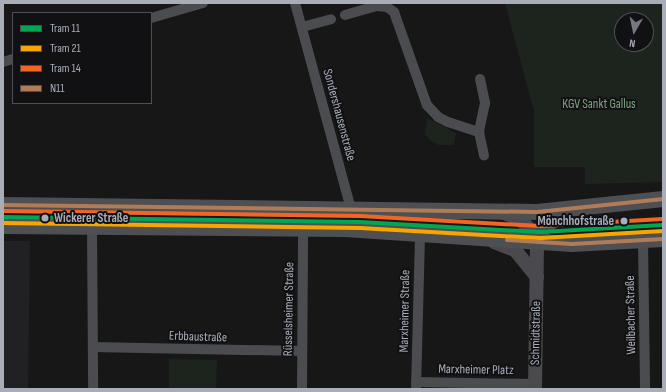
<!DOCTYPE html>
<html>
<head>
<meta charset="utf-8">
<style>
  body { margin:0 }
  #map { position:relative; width:666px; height:392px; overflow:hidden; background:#171717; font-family:"Sofia Sans Condensed",sans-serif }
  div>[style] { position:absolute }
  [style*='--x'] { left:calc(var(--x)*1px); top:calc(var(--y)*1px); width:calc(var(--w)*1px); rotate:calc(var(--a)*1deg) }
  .built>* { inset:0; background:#212123 }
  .green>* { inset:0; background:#1d241e }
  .street>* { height:10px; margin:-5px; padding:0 5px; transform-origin:5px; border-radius:5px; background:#4b4c50 }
  .secondary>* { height:14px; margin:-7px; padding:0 7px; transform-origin:7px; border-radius:7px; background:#4a4a4e }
  .primary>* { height:16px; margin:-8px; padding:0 8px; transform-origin:8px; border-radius:8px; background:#4d4f52 }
  .bus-1>* { height:4px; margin:-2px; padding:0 2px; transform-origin:2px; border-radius:2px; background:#b07c57 }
  .tram-1>* { height:4px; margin:-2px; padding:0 2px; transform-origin:2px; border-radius:2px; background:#00a651 }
  .tram-2>* { height:4px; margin:-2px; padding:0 2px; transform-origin:2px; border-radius:2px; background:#f7a600 }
  .tram-3>* { height:4px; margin:-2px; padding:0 2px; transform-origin:2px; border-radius:2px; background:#f26522 }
  .dots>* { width:11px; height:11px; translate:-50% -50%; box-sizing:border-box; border:2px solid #111113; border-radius:50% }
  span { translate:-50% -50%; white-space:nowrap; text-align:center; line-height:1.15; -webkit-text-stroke:4px #111113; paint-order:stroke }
  .park-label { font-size:13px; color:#7fa381 }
  .street-label { font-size:13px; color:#a8adb8 }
  .stop-label { font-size:13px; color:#a8adb8; font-weight:700 }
  .left { translate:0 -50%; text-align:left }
  .right { translate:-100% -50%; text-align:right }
  .frame { position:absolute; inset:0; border:4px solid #a8adb8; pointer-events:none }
  .legend { position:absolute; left:12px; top:12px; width:140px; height:92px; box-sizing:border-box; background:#111113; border:1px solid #4d4f55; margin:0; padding:5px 7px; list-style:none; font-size:12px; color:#a8adb8 }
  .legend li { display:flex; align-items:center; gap:8px; height:20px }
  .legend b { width:20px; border:1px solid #4d4f55 }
  .north { position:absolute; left:614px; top:12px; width:40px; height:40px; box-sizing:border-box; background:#111113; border:1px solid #4d4f55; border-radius:50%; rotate:189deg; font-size:11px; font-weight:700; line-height:16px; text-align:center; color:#a8adb8 }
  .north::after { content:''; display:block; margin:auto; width:14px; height:18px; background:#757880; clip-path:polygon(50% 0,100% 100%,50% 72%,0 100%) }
</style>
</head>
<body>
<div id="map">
  <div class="built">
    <i style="clip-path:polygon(3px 241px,30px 241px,28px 389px,3px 389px)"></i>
  </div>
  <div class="green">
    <i style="clip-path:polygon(evenodd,505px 3px,663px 3px,663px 182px,585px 184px,585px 167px,534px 167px,534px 111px,505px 3px,622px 20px,646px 20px,646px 44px,622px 44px,622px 20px)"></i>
    <i style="clip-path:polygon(427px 118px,456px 133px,454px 145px,439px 145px,430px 140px,425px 134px)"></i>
    <i style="clip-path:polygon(169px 359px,217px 360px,216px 389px,169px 389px)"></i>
  </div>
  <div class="street">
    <i style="--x:295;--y:3;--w:213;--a:74.8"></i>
    <i style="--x:345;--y:15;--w:33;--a:-16"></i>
    <i style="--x:377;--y:6;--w:10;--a:6"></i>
    <i style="--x:387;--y:7;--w:9;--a:36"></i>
    <i style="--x:394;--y:12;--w:99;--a:70.5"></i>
    <i style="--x:427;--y:105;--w:16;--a:47"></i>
    <i style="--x:438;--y:117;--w:11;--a:27"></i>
    <i style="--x:448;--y:122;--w:33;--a:18"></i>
    <i style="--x:151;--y:18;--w:54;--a:-16.1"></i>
    <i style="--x:302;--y:27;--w:30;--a:-15"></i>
    <i style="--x:3;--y:62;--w:10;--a:-17"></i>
    <i style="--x:480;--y:79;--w:25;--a:78"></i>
    <i style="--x:485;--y:103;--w:30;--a:102"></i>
    <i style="--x:479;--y:132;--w:24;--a:78"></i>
    <i style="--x:92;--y:226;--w:163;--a:89.6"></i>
    <i style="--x:643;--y:240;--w:149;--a:89.2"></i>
    <i style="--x:93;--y:347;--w:209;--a:1.1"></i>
    <i style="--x:416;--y:382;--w:119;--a:1"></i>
    <i style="--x:302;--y:389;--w:160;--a:-89.6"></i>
    <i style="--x:416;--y:389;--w:155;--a:-88.5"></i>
  </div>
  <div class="secondary">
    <i style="--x:504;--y:213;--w:18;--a:22"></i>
    <i style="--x:521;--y:220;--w:16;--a:47"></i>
    <i style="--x:532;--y:232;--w:11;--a:63"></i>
    <i style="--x:494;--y:242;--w:22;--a:21"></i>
    <i style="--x:515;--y:250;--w:35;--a:51"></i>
    <i style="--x:535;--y:389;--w:147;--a:-89.2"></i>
    <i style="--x:537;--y:242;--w:17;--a:-62"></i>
    <i style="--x:545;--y:227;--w:32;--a:-34"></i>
  </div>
  <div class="primary">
    <i style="--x:3;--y:205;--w:534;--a:0.75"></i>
    <i style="--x:537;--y:212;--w:127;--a:-5.9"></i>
    <i style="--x:3;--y:226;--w:342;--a:0.5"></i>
    <i style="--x:345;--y:229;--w:227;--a:3.8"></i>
    <i style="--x:572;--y:244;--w:91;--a:-3.1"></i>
  </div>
  <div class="bus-1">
    <i style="--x:3;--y:205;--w:534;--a:0.75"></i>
    <i style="--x:537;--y:212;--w:127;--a:-5.9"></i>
    <i style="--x:507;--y:240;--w:65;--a:3.5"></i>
    <i style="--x:572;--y:244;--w:91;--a:-3.1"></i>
  </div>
  <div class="tram-1">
    <i style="--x:3;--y:217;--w:357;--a:0.8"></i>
    <i style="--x:360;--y:222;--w:181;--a:3.2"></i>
    <i style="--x:541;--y:232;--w:122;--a:-3.3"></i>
  </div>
  <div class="tram-2">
    <i style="--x:3;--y:223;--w:357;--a:0.8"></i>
    <i style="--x:360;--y:228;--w:181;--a:3.2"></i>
    <i style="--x:541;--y:238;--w:122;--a:-3.3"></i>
  </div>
  <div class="tram-3">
    <i style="--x:3;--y:211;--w:357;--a:0.8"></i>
    <i style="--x:360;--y:216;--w:181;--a:3.2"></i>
    <i style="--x:541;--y:226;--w:122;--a:-3.3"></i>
  </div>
  <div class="dots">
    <i style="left:45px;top:218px;background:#a8adb8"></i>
    <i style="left:624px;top:221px;background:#a8adb8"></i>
  </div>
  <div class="park-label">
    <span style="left:599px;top:104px">KGV Sankt Gallus</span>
  </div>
  <div class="street-label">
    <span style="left:339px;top:115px;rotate:75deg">Sondershausenstraße</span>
    <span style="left:289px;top:309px;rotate:-89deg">Rüsselsheimer Straße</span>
    <span style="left:405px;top:311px;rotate:-89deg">Marxheimer Straße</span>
    <span style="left:631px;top:315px;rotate:-91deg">Weilbacher Straße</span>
    <span style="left:536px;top:333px;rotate:-89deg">Schmidtstraße</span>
    <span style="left:198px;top:337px;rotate:2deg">Erbbaustraße</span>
    <span style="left:476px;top:370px;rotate:1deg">Marxheimer Platz</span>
  </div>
  <div class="stop-label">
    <span class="left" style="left:54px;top:218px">Wickerer Straße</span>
    <span class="right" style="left:614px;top:221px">Mönchhofstraße</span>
  </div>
  <div class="frame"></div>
  <ul class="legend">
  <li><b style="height:5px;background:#00a651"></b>Tram 11</li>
  <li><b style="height:5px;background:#f7a600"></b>Tram 21</li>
  <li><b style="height:5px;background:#f26522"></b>Tram 14</li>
  <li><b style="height:5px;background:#b07c57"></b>N11</li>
  </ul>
  <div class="north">N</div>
</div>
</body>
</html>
